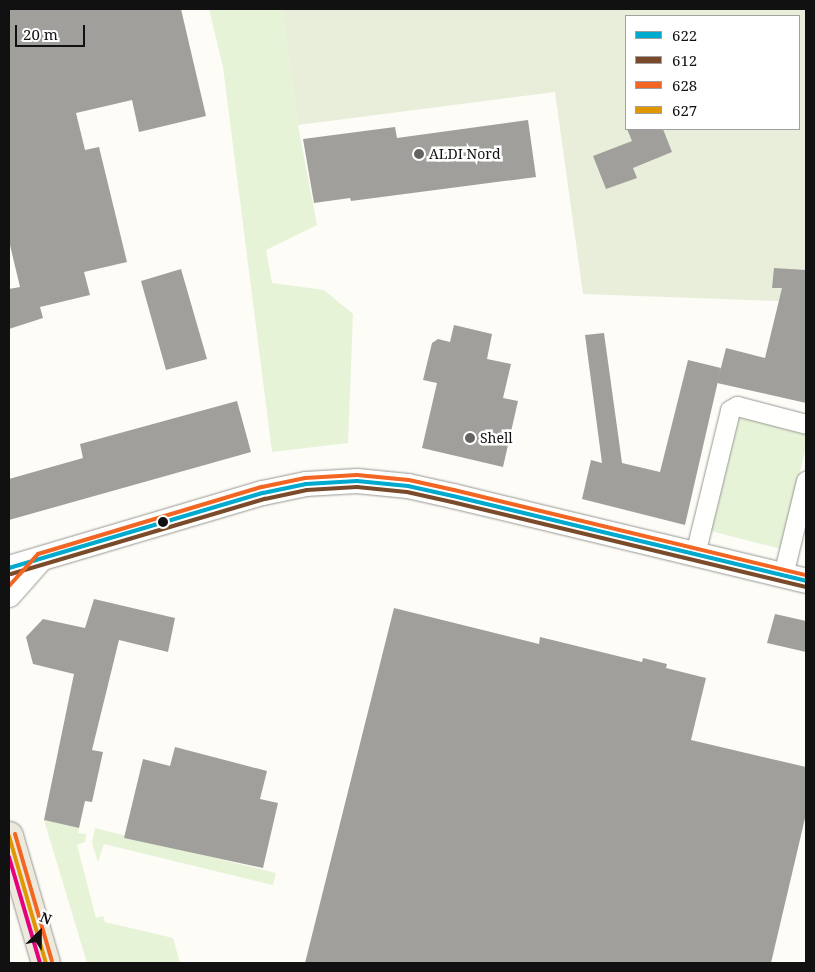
<!DOCTYPE html>
<html>
<head>
<meta charset="utf-8">
<style>
  body { margin:0 }
  #map { position:relative; width:815px; height:972px; overflow:hidden; background:#fdfcf7; font-family:"Noto Serif",serif }
  div>[style] { position:absolute }
  [style*='--x'] { left:calc(var(--x)*1px); top:calc(var(--y)*1px); width:calc(var(--w)*1px); rotate:calc(var(--a)*1deg) }
  .green>* { inset:0; background:#e7f3d7 }
  .cemetery>* { inset:0; background:#e9eedb }
  .building>* { inset:0; background:#a19f9c }
  .roads { filter:drop-shadow(0 0 1px #979795) drop-shadow(0 0 1px #979795) }
  .minor>* { height:19px; margin:-9.5px; padding:0 9.5px; transform-origin:9.5px; border-radius:9.5px; background:#fffffe }
  .tertiary>* { height:24px; margin:-12px; padding:0 12px; transform-origin:12px; border-radius:12px; background:#fffffe }
  .primary>* { height:28px; margin:-14px; padding:0 14px; transform-origin:14px; border-radius:14px; background:#ede9dc }
  .bus-1>* { height:4px; margin:-2px; padding:0 2px; transform-origin:2px; border-radius:2px; background:#00a9ce }
  .bus-2>* { height:4px; margin:-2px; padding:0 2px; transform-origin:2px; border-radius:2px; background:#7a4b2a }
  .bus-3>* { height:4px; margin:-2px; padding:0 2px; transform-origin:2px; border-radius:2px; background:#f26522 }
  .bus-4>* { height:4px; margin:-2px; padding:0 2px; transform-origin:2px; border-radius:2px; background:#e09702 }
  .bus-5>* { height:4px; margin:-2px; padding:0 2px; transform-origin:2px; border-radius:2px; background:#e5007d }
  .dots>* { width:14px; height:14px; translate:-50% -50%; box-sizing:border-box; border:2px solid #fff; border-radius:50% }
  span { translate:-50% -50%; white-space:nowrap; text-align:center; line-height:1.15; -webkit-text-stroke:5px #fff; paint-order:stroke }
  .poi-label { font-size:14px; color:#111 }
  .left { translate:0 -50%; text-align:left }
  .frame { position:absolute; inset:0; border:10px solid #111; pointer-events:none }
  .legend { position:absolute; left:625px; top:15px; width:175px; height:115px; box-sizing:border-box; background:#fff; border:1px solid #a0a0a0; margin:0; padding:6px 9px; list-style:none; font-size:15px; color:#111 }
  .legend li { display:flex; align-items:center; gap:10px; height:25px }
  .legend b { width:25px; border:1px solid #a0a0a0 }
  .north { position:absolute; left:15px; top:907px; width:50px; height:50px; -webkit-text-stroke:4px #fff; paint-order:stroke; rotate:23deg; font-size:14px; font-weight:700; line-height:20px; text-align:center; color:#111 }
  .north::after { content:''; display:block; margin:auto; width:18px; height:22px; background:#111; clip-path:polygon(50% 0,100% 100%,50% 72%,0 100%) }
  .scale { position:absolute; left:15px; top:25px; width:70px; height:22px; box-sizing:border-box; border:2px solid #111; border-top:0; padding-left:6px; font-size:15px; line-height:18px; white-space:nowrap; color:#111; -webkit-text-stroke:4px #fff; paint-order:stroke }
</style>
</head>
<body>
<div id="map">
  <div class="green">
    <i style="clip-path:polygon(209px 9px,282px 9px,298px 125px,317px 225px,266px 250px,272px 283px,324px 290px,353px 314px,348px 443px,272px 452px,223px 67px)"></i>
    <i style="clip-path:polygon(740px 414px,806px 431px,806px 447px,781px 549px,707px 530px)"></i>
    <i style="clip-path:polygon(44px 820px,79px 828px,78px 833px,86px 834px,85px 842px,77px 845px,96px 918px,103px 916px,105px 922px,173px 938px,180px 963px,87px 963px)"></i>
    <i style="clip-path:polygon(95px 828px,276px 873px,273px 885px,104px 844px,98px 862px,92px 843px)"></i>
  </div>
  <div class="cemetery">
    <i style="clip-path:polygon(evenodd,282px 9px,806px 9px,806px 302px,583px 294px,555px 92px,298px 125px,282px 9px,626px 16px,799px 16px,799px 129px,626px 129px,626px 16px)"></i>
  </div>
  <div class="building">
    <i style="clip-path:polygon(9px 9px,181px 9px,206px 116px,139px 132px,132px 100px,76px 113px,85px 150px,99px 147px,127px 262px,84px 272px,90px 295px,40px 307px,43px 318px,9px 329px,9px 289px,20px 287px,9px 241px)"></i>
    <i style="clip-path:polygon(528px 120px,536px 177px,351px 201px,350px 198px,314px 203px,303px 139px,395px 127px,397px 138px)"></i>
    <i style="clip-path:polygon(627px 129px,663px 129px,672px 152px,633px 168px,637px 178px,606px 189px,593px 156px,632px 141px)"></i>
    <i style="clip-path:polygon(774px 268px,806px 270px,806px 403px,717px 383px,726px 348px,765px 358px,782px 288px,772px 288px)"></i>
    <i style="clip-path:polygon(181px 269px,207px 359px,166px 370px,141px 281px)"></i>
    <i style="clip-path:polygon(454px 325px,492px 334px,487px 359px,511px 364px,503px 398px,518px 401px,503px 467px,422px 448px,437px 383px,423px 380px,432px 343px,438px 339px,450px 342px)"></i>
    <i style="clip-path:polygon(604px 333px,622px 463px,660px 472px,688px 360px,721px 368px,685px 525px,582px 499px,591px 460px,602px 463px,585px 335px)"></i>
    <i style="clip-path:polygon(237px 401px,251px 452px,9px 520px,9px 479px,83px 458px,80px 444px)"></i>
    <i style="clip-path:polygon(94px 599px,175px 618px,168px 652px,119px 640px,92px 750px,103px 752px,92px 802px,85px 801px,79px 828px,44px 820px,74px 674px,33px 664px,26px 637px,43px 619px,85px 628px)"></i>
    <i style="clip-path:polygon(394px 608px,539px 644px,540px 637px,642px 662px,643px 658px,667px 664px,666px 668px,706px 678px,691px 740px,806px 767px,806px 814px,771px 963px,305px 963px)"></i>
    <i style="clip-path:polygon(775px 614px,806px 621px,806px 652px,767px 643px)"></i>
    <i style="clip-path:polygon(175px 747px,267px 771px,260px 799px,278px 803px,263px 868px,124px 838px,143px 759px,170px 766px)"></i>
  </div>
  <div class="roads">
    <div class="minor">
      <i style="--x:695;--y:554;--w:148;--a:-76.3"></i>
      <i style="--x:730;--y:410;--w:8;--a:-30"></i>
      <i style="--x:737;--y:406;--w:71;--a:14.6"></i>
      <i style="--x:783;--y:575;--w:97;--a:-76.3"></i>
    </div>
    <div class="tertiary">
      <i style="--x:9;--y:568;--w:265;--a:-16.5"></i>
      <i style="--x:263;--y:493;--w:44;--a:-11.8"></i>
      <i style="--x:306;--y:484;--w:51;--a:-3.4"></i>
      <i style="--x:357;--y:481;--w:51;--a:5.6"></i>
      <i style="--x:408;--y:486;--w:46;--a:12.5"></i>
      <i style="--x:453;--y:496;--w:363;--a:13.5"></i>
      <i style="--x:9;--y:595;--w:47;--a:-48.5"></i>
    </div>
    <div class="primary">
      <i style="--x:9;--y:836;--w:132;--a:73.8"></i>
    </div>
  </div>
  <div class="bus-1">
    <i style="--x:9;--y:568;--w:265;--a:-16.5"></i>
    <i style="--x:263;--y:493;--w:44;--a:-11.8"></i>
    <i style="--x:306;--y:484;--w:51;--a:-3.4"></i>
    <i style="--x:357;--y:481;--w:51;--a:5.6"></i>
    <i style="--x:408;--y:486;--w:46;--a:12.5"></i>
    <i style="--x:453;--y:496;--w:363;--a:13.5"></i>
  </div>
  <div class="bus-2">
    <i style="--x:11;--y:574;--w:265;--a:-16.5"></i>
    <i style="--x:265;--y:499;--w:43;--a:-12.1"></i>
    <i style="--x:307;--y:490;--w:50;--a:-3.4"></i>
    <i style="--x:357;--y:487;--w:50;--a:5.7"></i>
    <i style="--x:407;--y:492;--w:46;--a:12.5"></i>
    <i style="--x:452;--y:502;--w:363;--a:13.5"></i>
  </div>
  <div class="bus-3">
    <i style="--x:9;--y:586;--w:43;--a:-47.8"></i>
    <i style="--x:38;--y:554;--w:234;--a:-16.7"></i>
    <i style="--x:262;--y:487;--w:44;--a:-11.8"></i>
    <i style="--x:305;--y:478;--w:52;--a:-3.3"></i>
    <i style="--x:357;--y:475;--w:52;--a:5.5"></i>
    <i style="--x:409;--y:480;--w:46;--a:12.5"></i>
    <i style="--x:454;--y:490;--w:362;--a:13.6"></i>
    <i style="--x:15;--y:834;--w:132;--a:73.8"></i>
  </div>
  <div class="bus-4">
    <i style="--x:9;--y:836;--w:132;--a:73.8"></i>
  </div>
  <div class="bus-5">
    <i style="--x:9;--y:857;--w:110;--a:73.7"></i>
  </div>
  <div class="dots">
    <i style="left:419px;top:154px;background:#646362"></i>
    <i style="left:470px;top:438px;background:#646362"></i>
    <i style="left:163px;top:522px;background:#111"></i>
  </div>
  <div class="poi-label">
    <span class="left" style="left:429px;top:154px">ALDI Nord</span>
    <span class="left" style="left:480px;top:438px">Shell</span>
  </div>
  <div class="frame"></div>
  <ul class="legend">
  <li><b style="height:6px;background:#00a9ce"></b>622</li>
  <li><b style="height:6px;background:#7a4b2a"></b>612</li>
  <li><b style="height:6px;background:#f26522"></b>628</li>
  <li><b style="height:6px;background:#e09702"></b>627</li>
  </ul>
  <div class="north">N</div>
  <div class="scale">20 m</div>
</div>
</body>
</html>
